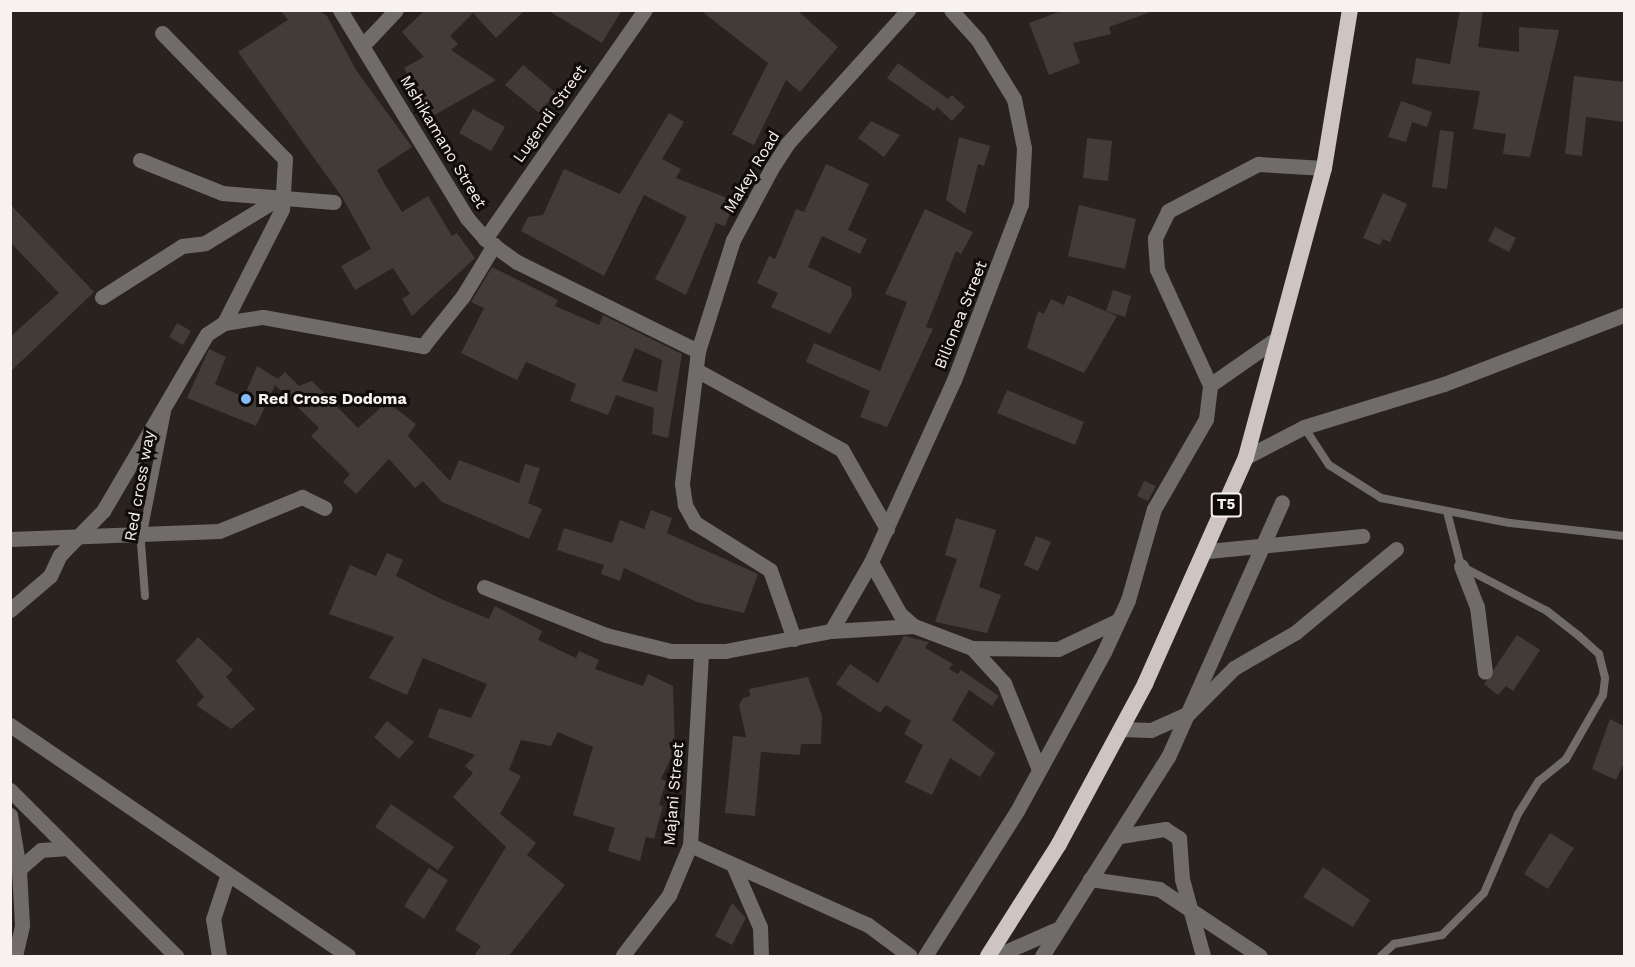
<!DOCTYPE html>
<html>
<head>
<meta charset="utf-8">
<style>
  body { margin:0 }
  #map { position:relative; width:1635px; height:967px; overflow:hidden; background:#29221f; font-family:"Work Sans",sans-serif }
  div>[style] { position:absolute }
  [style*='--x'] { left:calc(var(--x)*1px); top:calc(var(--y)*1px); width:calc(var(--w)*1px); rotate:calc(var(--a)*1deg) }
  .building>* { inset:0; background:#423b38 }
  .service>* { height:8px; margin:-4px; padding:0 4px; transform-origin:4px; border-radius:4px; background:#706c6b }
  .minor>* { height:15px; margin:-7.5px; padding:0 7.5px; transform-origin:7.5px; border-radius:7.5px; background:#706c6b }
  .trunk>* { height:16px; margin:-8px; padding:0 8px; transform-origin:8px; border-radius:8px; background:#cec5c2 }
  .dots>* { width:16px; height:16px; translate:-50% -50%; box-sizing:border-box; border:3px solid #0f0c0b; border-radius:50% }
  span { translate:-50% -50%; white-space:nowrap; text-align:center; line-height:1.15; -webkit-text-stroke:6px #0f0c0b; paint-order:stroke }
  .shield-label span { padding:2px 4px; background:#0f0c0b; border:2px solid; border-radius:4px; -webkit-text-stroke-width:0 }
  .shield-label { font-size:15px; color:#f7f2f0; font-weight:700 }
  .street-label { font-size:16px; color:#f7f2f0 }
  .poi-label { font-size:16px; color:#f7f2f0; font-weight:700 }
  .left { translate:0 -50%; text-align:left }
  .frame { position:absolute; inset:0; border:12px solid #f7f2f0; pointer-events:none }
</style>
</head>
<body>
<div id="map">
  <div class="building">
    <i style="clip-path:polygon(280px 10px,319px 10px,327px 16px,356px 70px,412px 147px,377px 170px,384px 183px,402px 212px,428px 196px,452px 236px,457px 233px,475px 258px,412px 316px,402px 299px,410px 294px,393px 268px,355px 290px,341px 266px,371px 249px,342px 197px,238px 52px,288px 20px)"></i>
    <i style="clip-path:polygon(425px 10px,525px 10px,496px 38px,473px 13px,450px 36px,458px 44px,451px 50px,496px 80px,431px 117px,404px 68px,424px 57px,402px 32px)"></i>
    <i style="clip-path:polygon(547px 10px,622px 10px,602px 43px)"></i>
    <i style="clip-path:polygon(700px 10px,797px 10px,838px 47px,800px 92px,786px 80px,754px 145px,732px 134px,768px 63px)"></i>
    <i style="clip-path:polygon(1064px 10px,1148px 10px,1148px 13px,1109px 27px,1111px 34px,1073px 43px,1080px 63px,1049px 75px,1029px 23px)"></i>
    <i style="clip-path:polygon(1460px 10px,1483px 10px,1478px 47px,1519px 52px,1519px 27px,1559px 30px,1530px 157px,1503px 154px,1506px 134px,1473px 129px,1480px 91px,1412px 84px,1416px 58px,1450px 64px)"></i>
    <i style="clip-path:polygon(898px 63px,948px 99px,952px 95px,965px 107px,952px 121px,937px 107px,934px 111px,887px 78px)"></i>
    <i style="clip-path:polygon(523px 65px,556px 93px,539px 113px,505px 85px)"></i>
    <i style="clip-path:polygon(1574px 76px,1624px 82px,1624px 122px,1586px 117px,1582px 156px,1565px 154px)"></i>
    <i style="clip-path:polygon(1401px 101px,1432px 112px,1427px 127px,1412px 122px,1406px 142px,1388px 137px)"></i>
    <i style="clip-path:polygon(473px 109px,505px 127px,491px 151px,459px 133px)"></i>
    <i style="clip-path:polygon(669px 113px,684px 122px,662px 159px,681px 169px,676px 178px,735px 201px,725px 226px,716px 223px,686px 295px,655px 279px,687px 217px,644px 195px,604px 276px,521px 231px,528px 217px,543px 215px,564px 169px,620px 194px)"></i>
    <i style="clip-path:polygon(871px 121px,900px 135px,884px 157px,858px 138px)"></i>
    <i style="clip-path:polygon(1440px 130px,1454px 132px,1447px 189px,1432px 187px)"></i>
    <i style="clip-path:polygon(959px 137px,990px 146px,984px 166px,978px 164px,965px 214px,946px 200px)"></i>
    <i style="clip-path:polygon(1087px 138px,1112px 141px,1108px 181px,1083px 178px)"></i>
    <i style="clip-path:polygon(826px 164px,869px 184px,848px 230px,867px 239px,860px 254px,822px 236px,808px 267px,851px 287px,852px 296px,830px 334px,771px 307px,778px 293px,757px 283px,769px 256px,775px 259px,796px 209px,804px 212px)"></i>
    <i style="clip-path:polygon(1383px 193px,1407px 204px,1390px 242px,1383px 239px,1380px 245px,1363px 238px)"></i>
    <i style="clip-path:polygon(10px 204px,94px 292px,10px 372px,10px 337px,59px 293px,10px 242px)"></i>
    <i style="clip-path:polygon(1079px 205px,1136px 219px,1125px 269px,1068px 256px)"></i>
    <i style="clip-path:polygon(925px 209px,973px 232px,961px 254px,956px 251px,926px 327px,933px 329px,887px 427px,860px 417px,870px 391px,806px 362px,814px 343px,880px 371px,907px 302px,885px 294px)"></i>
    <i style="clip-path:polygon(1495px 227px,1516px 238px,1509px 252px,1488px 241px)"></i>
    <i style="clip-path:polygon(evenodd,492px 267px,558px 300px,555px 306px,599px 325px,603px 315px,682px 354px,668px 438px,652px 434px,654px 408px,616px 395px,608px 415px,570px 401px,576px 384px,526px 362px,517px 380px,461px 353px,484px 308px,471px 302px,492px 267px,635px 348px,662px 360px,657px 392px,622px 381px,635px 348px)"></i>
    <i style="clip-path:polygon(1113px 290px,1131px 296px,1125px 317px,1106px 311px)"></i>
    <i style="clip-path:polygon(1068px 295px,1117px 316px,1084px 373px,1027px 348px,1038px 311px,1044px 314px,1051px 299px,1064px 305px)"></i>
    <i style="clip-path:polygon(177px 323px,191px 331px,183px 345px,169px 337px)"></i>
    <i style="clip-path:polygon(209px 349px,226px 357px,215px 384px,244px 397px,257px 366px,278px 379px,285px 372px,299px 386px,312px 381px,358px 428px,387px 402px,416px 424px,408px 436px,450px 481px,459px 460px,519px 483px,525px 464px,540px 468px,528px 503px,542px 509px,529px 539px,442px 502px,423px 481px,415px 488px,389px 459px,356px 494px,343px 482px,350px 474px,311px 436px,319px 428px,275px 385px,256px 426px,187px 398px)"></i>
    <i style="clip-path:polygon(1007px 390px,1084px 422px,1075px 445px,997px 413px)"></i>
    <i style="clip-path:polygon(1144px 481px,1156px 486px,1148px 501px,1137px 496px)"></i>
    <i style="clip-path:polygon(651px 510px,672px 518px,667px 533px,758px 574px,744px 613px,697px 602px,624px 568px,620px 581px,601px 574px,604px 565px,557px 550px,564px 528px,612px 543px,620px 520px,644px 529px)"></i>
    <i style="clip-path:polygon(956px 518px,996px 530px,979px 587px,1001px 595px,987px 633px,935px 622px,957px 559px,945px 555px)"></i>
    <i style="clip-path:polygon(1036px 536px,1051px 542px,1038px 571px,1024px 565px)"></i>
    <i style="clip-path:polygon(387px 553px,403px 560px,396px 576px,441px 599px,489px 619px,495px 606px,542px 631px,538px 640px,576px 658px,579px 651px,599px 660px,595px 669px,643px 686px,648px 674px,673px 686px,675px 749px,661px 779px,666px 781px,659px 805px,663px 806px,654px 839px,646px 837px,640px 861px,608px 851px,615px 828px,573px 815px,593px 747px,558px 732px,551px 746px,521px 740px,509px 770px,521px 776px,500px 814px,536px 843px,527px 855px,565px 885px,508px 957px,473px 957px,481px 946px,455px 930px,506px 847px,453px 797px,473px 773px,465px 766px,475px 755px,428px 737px,439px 708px,471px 718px,487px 684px,423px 658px,407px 695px,369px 678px,394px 637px,329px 614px,350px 565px,376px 576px)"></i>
    <i style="clip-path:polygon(1517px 635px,1540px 650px,1513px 691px,1506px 686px,1498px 695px,1484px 684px)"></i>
    <i style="clip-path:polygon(904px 636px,929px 642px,925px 648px,953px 664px,949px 669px,958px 674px,961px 670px,999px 696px,992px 706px,969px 690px,952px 720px,995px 753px,980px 777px,950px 758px,932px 795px,905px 782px,923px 745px,904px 734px,911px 721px,886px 705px,880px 713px,836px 684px,850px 664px,878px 683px)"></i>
    <i style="clip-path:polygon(198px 637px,233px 670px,226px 677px,255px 709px,231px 729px,196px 705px,204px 697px,176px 661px)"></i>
    <i style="clip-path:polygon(808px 677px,822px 716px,821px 744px,801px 744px,800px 755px,761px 752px,755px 816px,725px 813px,733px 736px,746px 737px,739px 705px,743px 698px,750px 696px,749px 689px)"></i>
    <i style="clip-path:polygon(1610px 719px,1624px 726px,1624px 763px,1616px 780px,1592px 769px)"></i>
    <i style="clip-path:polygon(387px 721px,414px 742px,399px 759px,374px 737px)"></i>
    <i style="clip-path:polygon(391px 804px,454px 847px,438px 870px,375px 827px)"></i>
    <i style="clip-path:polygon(1550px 833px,1574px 848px,1548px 889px,1524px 874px)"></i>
    <i style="clip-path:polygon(1323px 867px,1370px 900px,1353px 927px,1303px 897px)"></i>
    <i style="clip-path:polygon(429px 868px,448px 880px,424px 919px,404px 906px)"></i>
    <i style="clip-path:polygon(732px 903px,746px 918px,732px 945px,715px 936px)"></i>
  </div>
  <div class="service">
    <i style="--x:1304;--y:427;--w:45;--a:56.7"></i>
    <i style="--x:1329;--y:465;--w:62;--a:32.4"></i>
    <i style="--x:1381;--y:498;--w:131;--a:11"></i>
    <i style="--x:1510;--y:523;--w:115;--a:6.5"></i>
    <i style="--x:145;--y:596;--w:53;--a:-94.3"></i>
    <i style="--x:141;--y:543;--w:134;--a:-78.8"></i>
    <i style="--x:1381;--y:956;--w:18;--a:-43"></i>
    <i style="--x:1394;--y:944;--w:49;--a:-10.6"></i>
    <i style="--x:1442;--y:935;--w:59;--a:-45"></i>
    <i style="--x:1484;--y:893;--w:86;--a:-66.7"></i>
    <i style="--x:1518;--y:814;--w:39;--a:-58"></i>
    <i style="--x:1539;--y:781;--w:35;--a:-39"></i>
    <i style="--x:1566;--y:759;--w:74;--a:-60"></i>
    <i style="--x:1603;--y:695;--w:17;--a:-83"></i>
    <i style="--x:1605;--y:678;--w:25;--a:-104"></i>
    <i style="--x:1599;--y:654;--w:27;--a:-138"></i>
    <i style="--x:1579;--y:636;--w:41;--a:-142"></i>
    <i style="--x:1547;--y:611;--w:97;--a:-152.4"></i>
    <i style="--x:1461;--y:566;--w:56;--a:-104.5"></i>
  </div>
  <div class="minor">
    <i style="--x:340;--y:10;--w:244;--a:58.6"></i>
    <i style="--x:467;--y:218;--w:28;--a:49"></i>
    <i style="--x:485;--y:239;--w:39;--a:36"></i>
    <i style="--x:517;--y:262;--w:202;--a:26.2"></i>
    <i style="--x:162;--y:33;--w:176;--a:45.7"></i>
    <i style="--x:285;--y:159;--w:50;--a:93.4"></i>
    <i style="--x:282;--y:209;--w:128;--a:117"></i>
    <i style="--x:363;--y:45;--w:48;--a:-46.7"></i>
    <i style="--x:140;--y:160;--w:88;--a:21.9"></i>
    <i style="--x:222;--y:193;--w:112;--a:4.6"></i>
    <i style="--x:485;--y:239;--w:279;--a:-55.1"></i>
    <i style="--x:102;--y:297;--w:95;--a:-32.5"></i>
    <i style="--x:182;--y:246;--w:23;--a:-7"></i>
    <i style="--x:205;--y:243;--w:90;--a:-31.4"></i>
    <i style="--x:698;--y:371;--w:164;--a:28.7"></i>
    <i style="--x:842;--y:450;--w:91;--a:60.3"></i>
    <i style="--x:1210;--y:385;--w:128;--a:-114.6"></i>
    <i style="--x:1157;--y:269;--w:31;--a:-94"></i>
    <i style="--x:1155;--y:238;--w:30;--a:-64"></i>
    <i style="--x:1168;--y:211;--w:102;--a:-27.6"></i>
    <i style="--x:1258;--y:164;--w:66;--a:3.5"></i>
    <i style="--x:1246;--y:457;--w:65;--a:-27.3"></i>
    <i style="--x:1304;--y:427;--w:146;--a:-17.1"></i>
    <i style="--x:1444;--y:384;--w:193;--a:-21"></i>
    <i style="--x:10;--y:539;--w:209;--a:-2.2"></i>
    <i style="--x:219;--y:531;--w:90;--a:-22.3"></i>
    <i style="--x:302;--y:497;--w:25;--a:26"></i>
    <i style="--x:1208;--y:551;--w:155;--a:-5.6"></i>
    <i style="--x:871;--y:562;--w:60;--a:60.9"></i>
    <i style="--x:900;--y:614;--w:18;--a:41"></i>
    <i style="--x:914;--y:626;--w:62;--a:20.8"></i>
    <i style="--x:972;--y:648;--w:86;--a:0.7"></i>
    <i style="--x:1058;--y:649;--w:65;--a:-25.4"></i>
    <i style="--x:1461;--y:566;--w:44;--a:68.7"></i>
    <i style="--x:1477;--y:607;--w:65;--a:83"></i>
    <i style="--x:484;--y:587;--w:131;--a:21.5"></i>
    <i style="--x:606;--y:635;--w:67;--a:13.8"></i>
    <i style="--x:671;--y:651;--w:54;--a:0"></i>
    <i style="--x:725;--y:651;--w:108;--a:-10.7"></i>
    <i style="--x:831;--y:631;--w:83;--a:-3.4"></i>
    <i style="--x:10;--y:610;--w:52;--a:-40.4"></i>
    <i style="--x:50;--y:576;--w:23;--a:-65"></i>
    <i style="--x:60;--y:555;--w:62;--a:-45.7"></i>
    <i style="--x:103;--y:511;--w:205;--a:-59.6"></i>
    <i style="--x:207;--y:334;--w:20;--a:-33"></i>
    <i style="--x:224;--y:323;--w:39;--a:-9"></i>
    <i style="--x:263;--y:317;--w:163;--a:10.3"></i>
    <i style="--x:423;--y:346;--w:64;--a:-51.3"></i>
    <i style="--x:463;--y:296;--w:60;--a:-58.7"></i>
    <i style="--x:831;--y:631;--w:80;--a:-59.9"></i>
    <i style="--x:871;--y:562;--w:200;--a:-65.5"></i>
    <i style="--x:954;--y:380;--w:188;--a:-69.2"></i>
    <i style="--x:1021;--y:204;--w:56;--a:-86.9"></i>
    <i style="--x:1024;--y:148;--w:50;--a:-101.5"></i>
    <i style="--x:1014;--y:99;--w:69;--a:-121.4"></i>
    <i style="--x:978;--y:40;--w:40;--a:-132"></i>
    <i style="--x:794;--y:639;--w:73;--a:-109.2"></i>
    <i style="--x:770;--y:570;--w:89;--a:-147.9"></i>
    <i style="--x:695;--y:523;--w:21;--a:-119"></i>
    <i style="--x:685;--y:505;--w:22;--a:-98"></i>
    <i style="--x:682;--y:483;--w:133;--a:-83.1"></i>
    <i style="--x:698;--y:351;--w:116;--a:-72.5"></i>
    <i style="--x:733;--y:240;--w:81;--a:-61.8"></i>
    <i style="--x:771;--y:169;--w:30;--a:-57"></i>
    <i style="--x:787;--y:144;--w:181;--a:-47.9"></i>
    <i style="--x:972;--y:648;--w:47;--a:47.6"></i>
    <i style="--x:1004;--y:683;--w:91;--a:68"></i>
    <i style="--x:10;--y:725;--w:409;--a:34.3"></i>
    <i style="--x:1120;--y:729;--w:31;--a:2"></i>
    <i style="--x:1151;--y:730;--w:42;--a:-24.1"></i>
    <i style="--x:1189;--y:713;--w:64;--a:-45"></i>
    <i style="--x:1234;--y:668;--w:72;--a:-30.1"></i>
    <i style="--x:1296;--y:632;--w:130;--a:-39.7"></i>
    <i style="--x:10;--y:790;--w:235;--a:45"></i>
    <i style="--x:10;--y:815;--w:55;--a:80.5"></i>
    <i style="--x:1120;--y:836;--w:46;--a:-8.8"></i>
    <i style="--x:1165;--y:829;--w:17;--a:33"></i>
    <i style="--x:1179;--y:838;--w:41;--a:85.8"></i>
    <i style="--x:1182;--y:879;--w:80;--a:74.7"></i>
    <i style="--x:690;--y:845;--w:195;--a:24.2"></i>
    <i style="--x:868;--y:925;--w:52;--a:36.4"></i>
    <i style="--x:734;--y:867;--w:65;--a:66.6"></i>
    <i style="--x:760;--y:927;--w:29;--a:88"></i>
    <i style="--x:1090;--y:879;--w:70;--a:8.2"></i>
    <i style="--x:1159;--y:889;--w:121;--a:33.6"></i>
    <i style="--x:623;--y:955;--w:76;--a:-52.5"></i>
    <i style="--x:669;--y:895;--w:54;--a:-67.2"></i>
    <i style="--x:690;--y:845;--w:192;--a:-86.7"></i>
    <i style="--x:15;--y:956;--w:32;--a:-77"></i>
    <i style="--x:22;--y:925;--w:56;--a:-93.1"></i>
    <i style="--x:19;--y:869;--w:29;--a:-41"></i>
    <i style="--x:41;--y:850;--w:27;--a:-4"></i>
    <i style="--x:219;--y:956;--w:37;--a:-99"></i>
    <i style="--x:213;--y:919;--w:47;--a:-71.6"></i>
    <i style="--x:925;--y:956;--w:172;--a:-57.6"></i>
    <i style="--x:1017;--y:811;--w:181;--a:-61.3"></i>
    <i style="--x:1104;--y:652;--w:57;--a:-65.2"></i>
    <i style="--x:1128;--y:600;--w:95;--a:-74.1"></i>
    <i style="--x:1154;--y:509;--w:104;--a:-60"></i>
    <i style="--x:1206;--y:419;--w:34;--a:-83"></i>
    <i style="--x:1210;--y:385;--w:77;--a:-34.9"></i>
    <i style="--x:996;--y:956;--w:64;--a:-23.8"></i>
    <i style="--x:1042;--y:956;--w:236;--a:-57.7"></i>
    <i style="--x:1168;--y:757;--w:279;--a:-65.9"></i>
  </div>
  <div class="trunk">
    <i style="--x:988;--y:956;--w:133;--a:-57.6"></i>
    <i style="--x:1059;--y:844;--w:182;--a:-61.7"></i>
    <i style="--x:1145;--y:684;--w:248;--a:-66"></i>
    <i style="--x:1246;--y:457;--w:299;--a:-74.9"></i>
    <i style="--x:1324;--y:168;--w:160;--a:-80.7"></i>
  </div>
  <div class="dots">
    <i style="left:246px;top:399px;background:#86bbfb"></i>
  </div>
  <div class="shield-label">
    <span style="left:1226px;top:505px">T5</span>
  </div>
  <div class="street-label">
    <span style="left:550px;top:114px;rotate:-55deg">Lugendi Street</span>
    <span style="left:443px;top:142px;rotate:59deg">Mshikamano Street</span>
    <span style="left:752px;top:172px;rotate:-59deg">Makey Road</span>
    <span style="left:961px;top:315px;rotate:-68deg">Bilionea Street</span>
    <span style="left:140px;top:486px;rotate:-80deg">Red cross way</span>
    <span style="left:674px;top:794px;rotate:-85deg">Majani Street</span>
  </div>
  <div class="poi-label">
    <span class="left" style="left:258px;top:399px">Red Cross Dodoma</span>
  </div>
  <div class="frame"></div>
</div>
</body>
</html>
